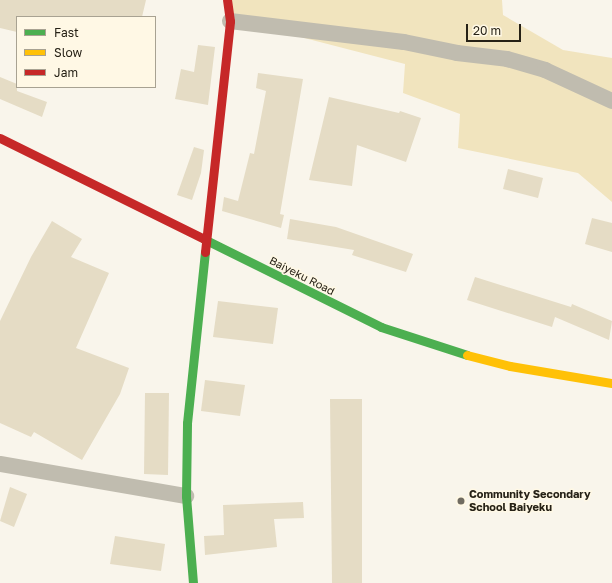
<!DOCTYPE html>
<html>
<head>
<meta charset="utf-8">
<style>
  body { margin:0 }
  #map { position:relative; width:612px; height:583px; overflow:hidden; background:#f9f5eb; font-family:"Golos Text",sans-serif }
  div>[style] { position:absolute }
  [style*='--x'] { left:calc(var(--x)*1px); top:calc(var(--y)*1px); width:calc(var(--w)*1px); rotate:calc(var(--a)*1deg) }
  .green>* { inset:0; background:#f1e4be }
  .building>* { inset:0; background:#e5dcc5 }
  .street>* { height:16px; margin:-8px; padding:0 8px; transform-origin:8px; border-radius:8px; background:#c0bcaf }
  .fast>* { height:9px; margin:-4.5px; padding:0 4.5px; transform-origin:4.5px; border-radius:4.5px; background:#4caf50 }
  .slow>* { height:9px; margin:-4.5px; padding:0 4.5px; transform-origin:4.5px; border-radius:4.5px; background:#ffc107 }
  .jam>* { height:9px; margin:-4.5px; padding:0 4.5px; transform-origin:4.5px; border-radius:4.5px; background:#c62828 }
  .dots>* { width:11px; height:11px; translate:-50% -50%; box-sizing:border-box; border:2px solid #fff8e5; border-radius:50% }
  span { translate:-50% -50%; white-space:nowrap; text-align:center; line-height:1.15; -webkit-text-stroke:3px #fff8e5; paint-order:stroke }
  .street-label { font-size:11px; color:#262116 }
  .poi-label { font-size:11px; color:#262116; font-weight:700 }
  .left { translate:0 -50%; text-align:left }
  .legend { position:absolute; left:16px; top:16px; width:140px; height:72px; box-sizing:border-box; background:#fff8e5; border:1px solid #a8a292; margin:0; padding:5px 7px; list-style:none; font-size:12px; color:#262116 }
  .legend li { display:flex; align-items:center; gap:8px; height:20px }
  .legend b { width:20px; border:1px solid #a8a292 }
  .scale { position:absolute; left:466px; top:24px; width:55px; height:18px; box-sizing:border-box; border:2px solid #262116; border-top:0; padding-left:5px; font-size:12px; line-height:14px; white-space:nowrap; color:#262116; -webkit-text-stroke:3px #fff8e5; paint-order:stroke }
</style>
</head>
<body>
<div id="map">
  <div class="green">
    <i style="clip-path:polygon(227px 0,502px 0,503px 15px,563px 50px,612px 58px,612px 202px,578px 173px,458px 148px,460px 114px,403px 93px,405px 64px,227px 18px)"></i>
  </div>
  <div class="building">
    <i style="clip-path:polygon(0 0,146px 0,142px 17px,17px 17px,17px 32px,0 28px)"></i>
    <i style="clip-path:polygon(198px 45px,215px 47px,208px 105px,175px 99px,181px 69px,194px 72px)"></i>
    <i style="clip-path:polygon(258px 73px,303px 79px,280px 214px,284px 215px,281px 228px,222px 211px,224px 197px,238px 201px,250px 153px,254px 154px,266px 91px,256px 88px)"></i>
    <i style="clip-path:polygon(0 77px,17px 84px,17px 91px,47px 102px,42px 117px,0 99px)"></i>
    <i style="clip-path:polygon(329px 97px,399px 113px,400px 111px,421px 118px,406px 162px,357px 145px,352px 186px,309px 180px)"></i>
    <i style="clip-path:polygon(194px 147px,204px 150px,201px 173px,192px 200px,177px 195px)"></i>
    <i style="clip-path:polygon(508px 169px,543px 178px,538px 198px,503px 189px)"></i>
    <i style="clip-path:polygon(592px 218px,612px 223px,612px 252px,585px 244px)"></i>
    <i style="clip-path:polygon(290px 219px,336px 227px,413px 254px,406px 272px,352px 255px,354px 250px,287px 239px)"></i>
    <i style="clip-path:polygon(52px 221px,82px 239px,71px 257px,109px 273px,76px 348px,129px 368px,120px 394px,82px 460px,34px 432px,31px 437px,0 423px,0 321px,31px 257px)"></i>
    <i style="clip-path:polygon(475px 277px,571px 307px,572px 304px,612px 321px,609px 340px,555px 317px,552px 327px,467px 300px)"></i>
    <i style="clip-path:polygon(218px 301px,278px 308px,273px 344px,213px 337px)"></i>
    <i style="clip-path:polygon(205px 380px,245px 385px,240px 416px,201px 411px)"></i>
    <i style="clip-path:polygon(145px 393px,169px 393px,168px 475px,144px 474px)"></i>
    <i style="clip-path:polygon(330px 399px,362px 399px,362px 583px,332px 583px)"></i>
    <i style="clip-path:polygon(10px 487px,27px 494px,14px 527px,0 521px)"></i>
    <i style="clip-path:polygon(303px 502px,304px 518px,274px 519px,277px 547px,205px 555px,204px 536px,224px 535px,223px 505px)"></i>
    <i style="clip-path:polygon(115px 536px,165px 544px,161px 571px,110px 564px)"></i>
  </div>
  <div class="street">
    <i style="--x:230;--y:21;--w:175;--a:6.9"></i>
    <i style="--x:404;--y:42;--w:54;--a:11.7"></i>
    <i style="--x:457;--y:53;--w:50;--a:6.8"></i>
    <i style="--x:507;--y:59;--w:40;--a:16"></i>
    <i style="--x:545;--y:70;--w:74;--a:24.8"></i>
    <i style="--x:0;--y:464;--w:189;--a:9.8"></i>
  </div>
  <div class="fast">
    <i style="--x:204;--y:239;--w:198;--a:26.4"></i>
    <i style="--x:381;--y:327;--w:90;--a:18"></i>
    <i style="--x:193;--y:583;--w:87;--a:-94.6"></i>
    <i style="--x:186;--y:496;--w:73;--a:-89.2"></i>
    <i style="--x:187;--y:423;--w:172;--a:-84"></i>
  </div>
  <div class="slow">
    <i style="--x:467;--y:355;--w:44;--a:14.3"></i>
    <i style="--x:510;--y:366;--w:103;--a:9.5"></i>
  </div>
  <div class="jam">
    <i style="--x:0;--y:138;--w:228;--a:26.3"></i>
    <i style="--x:205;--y:252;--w:232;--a:-83.8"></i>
    <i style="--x:230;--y:21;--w:21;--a:-98"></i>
  </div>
  <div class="dots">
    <i style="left:461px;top:501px;background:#706b61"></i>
  </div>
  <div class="street-label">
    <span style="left:302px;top:276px;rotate:27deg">Baiyeku Road</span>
  </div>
  <div class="poi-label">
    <span class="left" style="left:469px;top:501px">Community Secondary<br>School Baiyeku</span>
  </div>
  <ul class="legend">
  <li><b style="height:5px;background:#4caf50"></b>Fast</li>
  <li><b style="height:5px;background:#ffc107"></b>Slow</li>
  <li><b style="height:5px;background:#c62828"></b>Jam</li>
  </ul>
  <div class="scale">20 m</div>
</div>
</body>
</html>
